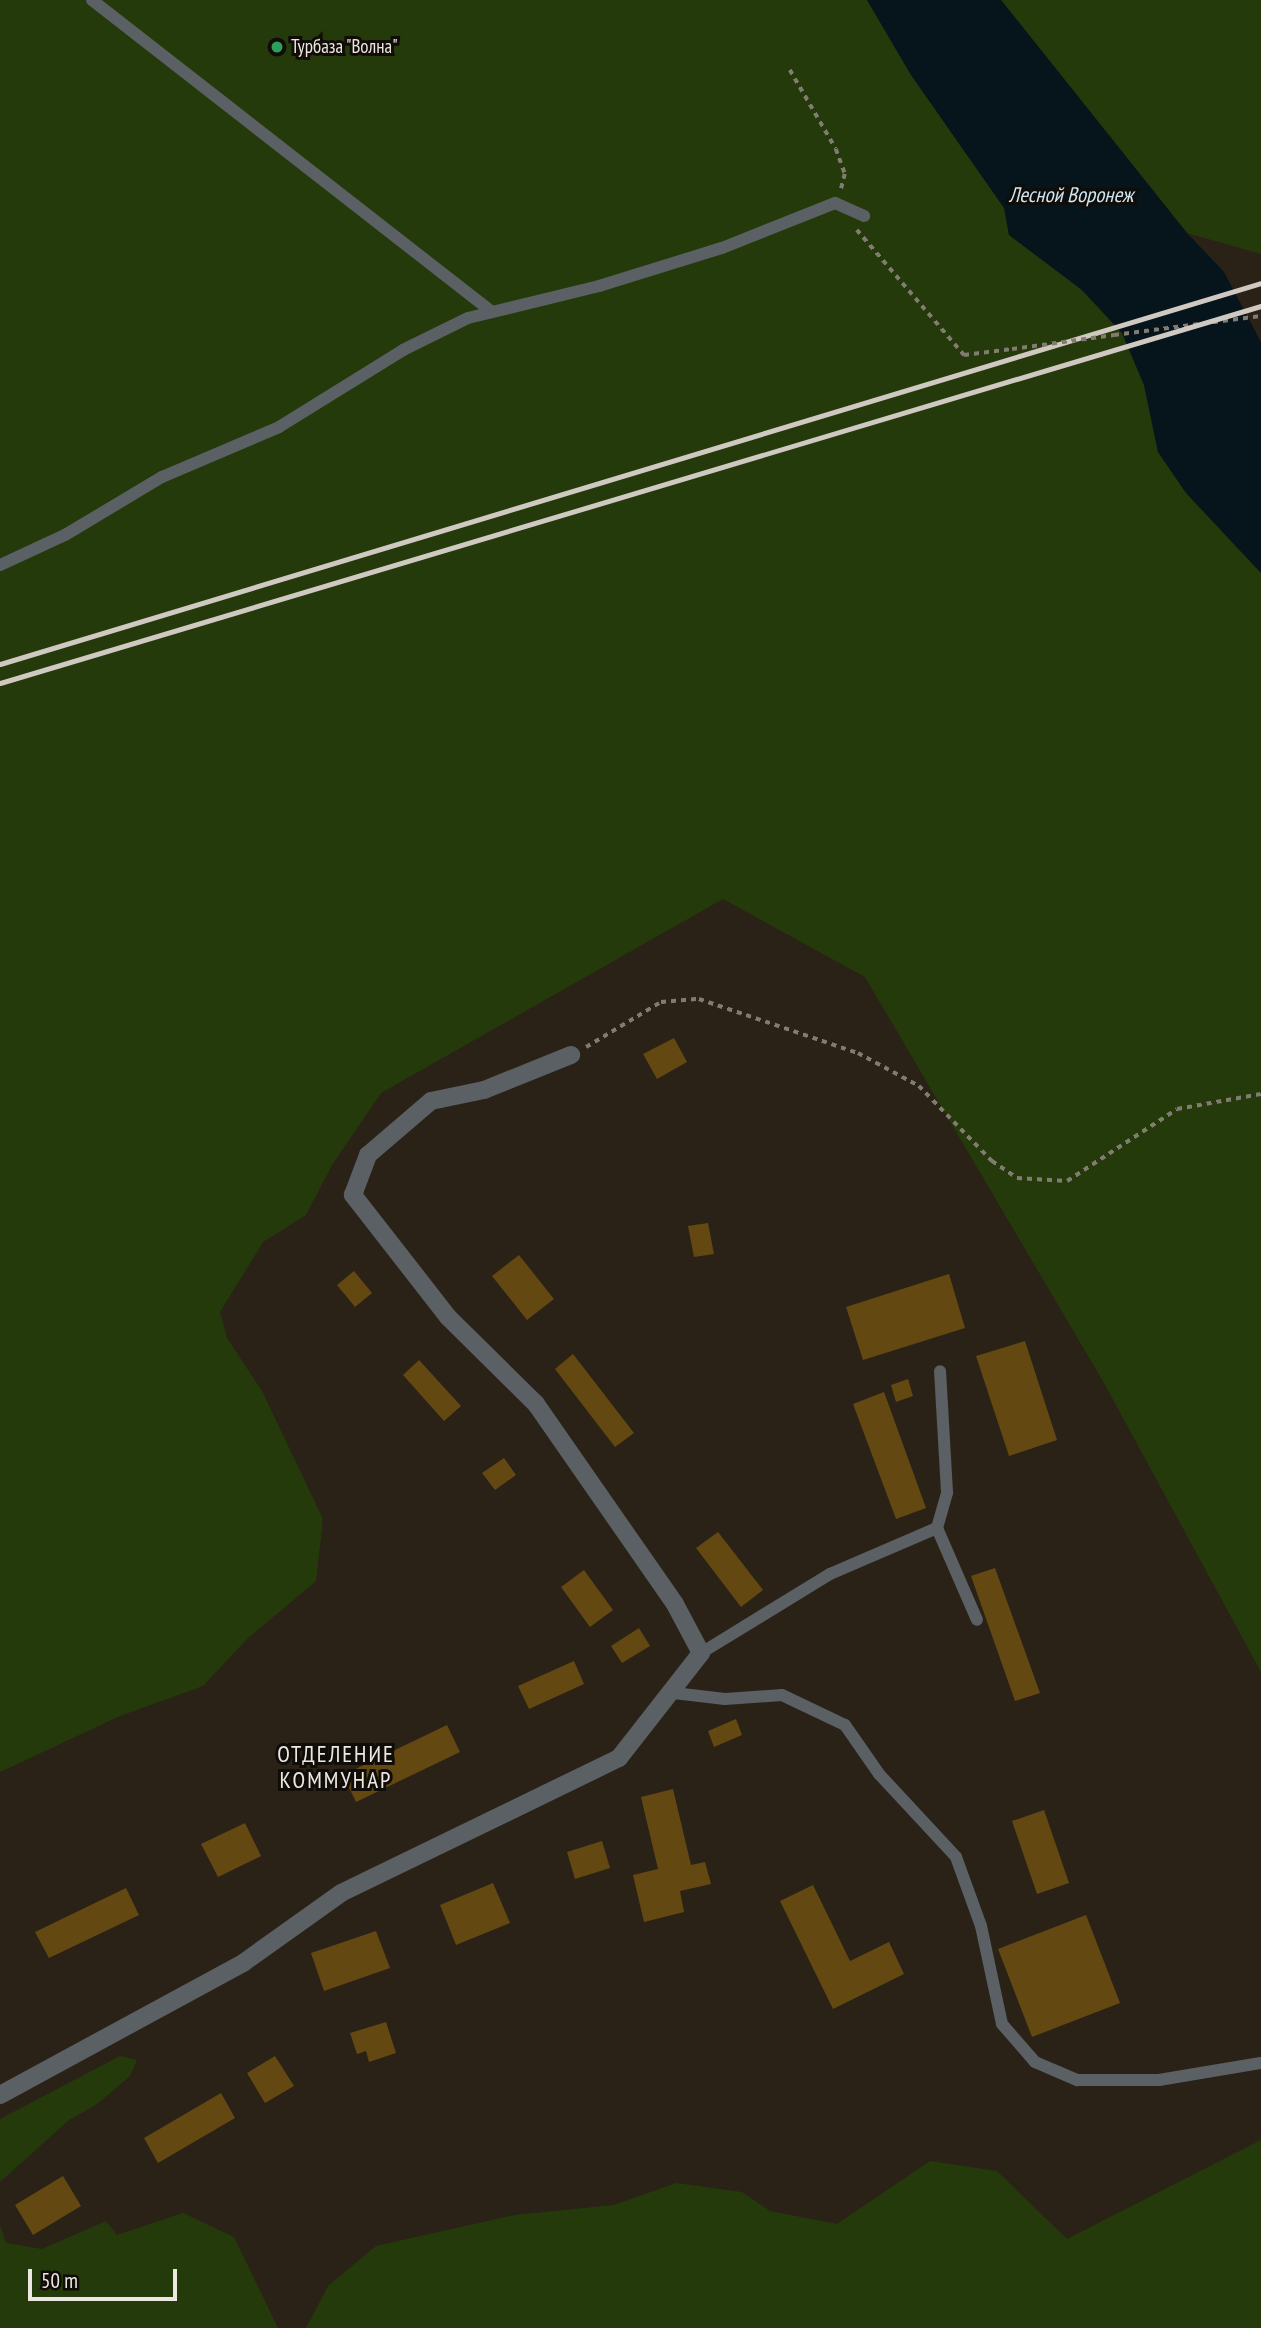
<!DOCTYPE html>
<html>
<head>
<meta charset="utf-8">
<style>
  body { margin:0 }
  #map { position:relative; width:1261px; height:2328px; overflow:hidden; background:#2a2217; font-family:"PT Sans Narrow",sans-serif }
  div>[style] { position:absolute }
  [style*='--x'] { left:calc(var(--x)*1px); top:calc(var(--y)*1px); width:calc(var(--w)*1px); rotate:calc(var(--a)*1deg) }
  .green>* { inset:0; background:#253a0b }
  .water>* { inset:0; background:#06141c }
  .building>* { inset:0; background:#644812 }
  .path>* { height:3.5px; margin-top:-1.75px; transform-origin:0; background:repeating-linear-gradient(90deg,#817b71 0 5px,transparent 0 10px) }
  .service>* { height:12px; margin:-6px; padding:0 6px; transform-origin:6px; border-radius:6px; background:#5a6064 }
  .minor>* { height:18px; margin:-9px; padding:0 9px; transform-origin:9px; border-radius:9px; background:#5a6064 }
  .rail>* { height:5px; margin:-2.5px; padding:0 2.5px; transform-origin:2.5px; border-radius:2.5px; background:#cfc9c2 }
  .path-bridge>* { height:3.5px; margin-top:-1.75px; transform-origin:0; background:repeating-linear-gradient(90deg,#817b71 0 5px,transparent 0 10px) }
  .dots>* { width:19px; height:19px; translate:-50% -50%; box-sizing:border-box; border:4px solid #100c08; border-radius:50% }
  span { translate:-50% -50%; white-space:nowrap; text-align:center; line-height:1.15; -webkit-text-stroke:6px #100c08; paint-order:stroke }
  .poi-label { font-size:19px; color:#ece7e0 }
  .left { translate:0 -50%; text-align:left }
  .water-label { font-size:21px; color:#cfe8f5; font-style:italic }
  .quarter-label { font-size:23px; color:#ece7e0; letter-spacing:2px }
  .scale { position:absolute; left:28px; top:2269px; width:149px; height:32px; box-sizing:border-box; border:4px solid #ece7e0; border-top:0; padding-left:9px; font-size:21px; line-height:24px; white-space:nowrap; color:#ece7e0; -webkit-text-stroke:5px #100c08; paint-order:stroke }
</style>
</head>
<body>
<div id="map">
  <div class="green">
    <i style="clip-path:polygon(0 0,867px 0,911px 75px,1005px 208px,1009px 235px,1082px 290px,1122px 333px,1144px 385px,1158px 452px,1186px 493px,1261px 573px,1261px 1672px,1104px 1383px,865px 977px,723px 899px,381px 1093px,332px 1165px,306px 1215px,263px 1242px,220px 1312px,227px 1338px,262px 1391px,323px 1519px,316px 1581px,247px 1639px,203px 1686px,120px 1716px,0 1772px)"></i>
    <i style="clip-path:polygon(1001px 0,1261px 0,1261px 254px,1187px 233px)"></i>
    <i style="clip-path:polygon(120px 2056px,137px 2060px,130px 2076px,96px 2105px,69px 2120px,0 2182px,0 2119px)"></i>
    <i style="clip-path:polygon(1261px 2140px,1261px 2328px,306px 2328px,328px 2286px,376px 2246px,515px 2215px,614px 2205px,676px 2183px,742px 2192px,770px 2211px,837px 2224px,930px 2161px,997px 2171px,1067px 2239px)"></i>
    <i style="clip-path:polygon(183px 2213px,234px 2237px,278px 2328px,0 2328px,0 2225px,6px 2243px,42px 2249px,106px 2221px,117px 2235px)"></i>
  </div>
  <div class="water">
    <i style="clip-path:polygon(867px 0,1001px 0,1187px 233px,1224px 272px,1261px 342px,1261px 573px,1186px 493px,1158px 452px,1144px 385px,1122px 333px,1082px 290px,1009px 235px,1004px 208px,911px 75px)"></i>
  </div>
  <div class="building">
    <i style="clip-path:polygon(674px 1038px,687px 1062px,657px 1079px,643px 1054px)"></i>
    <i style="clip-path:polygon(708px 1223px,714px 1254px,694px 1257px,688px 1226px)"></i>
    <i style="clip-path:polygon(519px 1255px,554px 1299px,527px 1320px,492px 1276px)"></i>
    <i style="clip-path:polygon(354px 1271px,372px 1293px,355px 1307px,337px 1285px)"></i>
    <i style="clip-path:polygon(949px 1274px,965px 1328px,863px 1360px,846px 1307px)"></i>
    <i style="clip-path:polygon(1025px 1341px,1057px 1440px,1009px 1456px,976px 1356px)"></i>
    <i style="clip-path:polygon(573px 1354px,634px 1433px,615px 1447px,555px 1369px)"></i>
    <i style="clip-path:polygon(419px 1360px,461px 1406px,444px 1421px,403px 1375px)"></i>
    <i style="clip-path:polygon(908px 1379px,913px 1396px,896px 1402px,891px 1385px)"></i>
    <i style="clip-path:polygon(884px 1392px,926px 1508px,896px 1519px,853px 1404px)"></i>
    <i style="clip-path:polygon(504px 1458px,516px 1475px,495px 1490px,482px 1473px)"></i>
    <i style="clip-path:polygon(718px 1532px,763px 1590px,741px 1607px,696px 1548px)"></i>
    <i style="clip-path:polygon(995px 1568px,1040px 1693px,1015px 1701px,971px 1576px)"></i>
    <i style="clip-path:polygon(584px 1570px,613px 1610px,590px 1627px,561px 1587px)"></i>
    <i style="clip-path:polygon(639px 1628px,650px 1646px,622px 1663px,611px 1646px)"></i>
    <i style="clip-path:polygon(574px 1661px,584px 1684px,529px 1709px,518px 1686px)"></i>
    <i style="clip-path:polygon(736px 1719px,742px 1735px,714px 1747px,708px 1731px)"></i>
    <i style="clip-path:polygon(447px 1725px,460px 1752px,356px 1802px,343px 1775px)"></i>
    <i style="clip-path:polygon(673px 1789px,691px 1865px,705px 1862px,711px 1884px,680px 1891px,684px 1912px,644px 1922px,633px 1875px,658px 1869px,641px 1797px)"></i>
    <i style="clip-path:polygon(1044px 1810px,1069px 1883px,1037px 1894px,1012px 1821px)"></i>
    <i style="clip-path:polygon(245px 1823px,261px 1856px,218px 1877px,201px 1844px)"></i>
    <i style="clip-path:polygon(602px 1841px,610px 1868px,575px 1879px,567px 1852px)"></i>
    <i style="clip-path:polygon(493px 1883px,510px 1923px,456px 1945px,440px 1905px)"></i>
    <i style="clip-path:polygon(813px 1885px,850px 1961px,889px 1942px,904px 1974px,833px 2009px,780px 1901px)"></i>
    <i style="clip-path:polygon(126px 1888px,139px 1915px,49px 1958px,35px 1932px)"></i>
    <i style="clip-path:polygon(1086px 1915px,1120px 2003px,1032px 2037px,998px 1949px)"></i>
    <i style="clip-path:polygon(376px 1931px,390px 1968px,324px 1991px,311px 1953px)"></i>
    <i style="clip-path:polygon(386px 2022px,396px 2053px,369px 2062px,366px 2051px,357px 2054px,350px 2033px)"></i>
    <i style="clip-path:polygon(275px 2056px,294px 2086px,265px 2103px,247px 2073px)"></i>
    <i style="clip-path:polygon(221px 2093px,235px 2118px,158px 2163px,144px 2138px)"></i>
    <i style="clip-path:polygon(63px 2176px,81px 2206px,33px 2235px,15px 2205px)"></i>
  </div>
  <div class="path">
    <i style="--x:790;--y:70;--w:91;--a:59.8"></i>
    <i style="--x:836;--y:149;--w:27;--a:70"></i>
    <i style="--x:845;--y:174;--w:16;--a:104"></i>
    <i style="--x:857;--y:230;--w:165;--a:49.4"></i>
    <i style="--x:964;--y:355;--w:48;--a:-7.1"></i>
    <i style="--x:1114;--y:335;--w:148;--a:-7.4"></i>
    <i style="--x:586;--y:1047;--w:87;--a:-31"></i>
    <i style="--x:661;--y:1002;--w:38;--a:-5"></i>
    <i style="--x:699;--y:999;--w:168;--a:18.8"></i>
    <i style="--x:858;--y:1053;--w:69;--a:28.4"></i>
    <i style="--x:919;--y:1086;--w:105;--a:45.8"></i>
    <i style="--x:992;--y:1161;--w:30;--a:34"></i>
    <i style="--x:1017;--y:1178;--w:50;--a:3.4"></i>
    <i style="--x:1067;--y:1181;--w:131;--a:-33.2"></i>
    <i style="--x:1177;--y:1109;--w:85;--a:-10.1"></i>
  </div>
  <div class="service">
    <i style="--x:92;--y:0;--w:507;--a:37.95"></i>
    <i style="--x:0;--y:565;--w:72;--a:-24.8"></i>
    <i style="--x:65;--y:535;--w:113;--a:-30.9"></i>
    <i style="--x:162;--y:477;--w:127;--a:-23.1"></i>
    <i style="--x:279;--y:427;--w:146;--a:-31.8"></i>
    <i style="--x:403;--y:350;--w:72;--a:-26.2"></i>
    <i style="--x:468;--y:318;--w:135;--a:-13.7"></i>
    <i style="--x:599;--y:286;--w:129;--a:-17.2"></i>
    <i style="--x:722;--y:248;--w:122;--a:-21.7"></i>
    <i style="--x:835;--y:203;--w:32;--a:24"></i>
    <i style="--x:937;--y:1528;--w:37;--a:-74"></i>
    <i style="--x:947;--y:1492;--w:121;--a:-93.3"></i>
    <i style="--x:701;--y:1653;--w:151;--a:-31.5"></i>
    <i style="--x:830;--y:1574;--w:116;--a:-23.3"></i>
    <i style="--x:937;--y:1528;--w:100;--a:66.5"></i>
    <i style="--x:674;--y:1693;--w:51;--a:6.7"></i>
    <i style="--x:725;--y:1699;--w:57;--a:-4"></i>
    <i style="--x:782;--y:1695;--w:70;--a:25.5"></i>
    <i style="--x:845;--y:1725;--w:60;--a:55.2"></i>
    <i style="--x:879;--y:1774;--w:113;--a:47.1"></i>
    <i style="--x:956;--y:1857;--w:73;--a:70.1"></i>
    <i style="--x:981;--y:1926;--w:100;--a:77.9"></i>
    <i style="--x:1002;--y:2024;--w:50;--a:49"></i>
    <i style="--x:1035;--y:2062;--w:46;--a:23.2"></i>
    <i style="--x:1077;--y:2080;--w:82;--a:0"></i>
    <i style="--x:1159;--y:2080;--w:103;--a:-9.5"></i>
  </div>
  <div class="minor">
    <i style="--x:0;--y:2095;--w:277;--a:-28.5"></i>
    <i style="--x:243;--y:1963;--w:120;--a:-35.5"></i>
    <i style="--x:341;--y:1893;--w:309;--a:-25.9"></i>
    <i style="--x:619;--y:1758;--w:133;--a:-52"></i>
    <i style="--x:701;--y:1653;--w:55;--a:-118"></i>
    <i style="--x:675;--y:1604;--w:244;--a:-124.8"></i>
    <i style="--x:536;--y:1404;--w:124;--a:-135.3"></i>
    <i style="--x:448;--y:1317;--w:155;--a:-127.9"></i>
    <i style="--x:353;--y:1195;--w:43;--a:-69.4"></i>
    <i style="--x:368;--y:1155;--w:83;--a:-40.6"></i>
    <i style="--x:431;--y:1101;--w:54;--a:-11.7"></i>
    <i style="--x:484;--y:1090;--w:94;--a:-21.9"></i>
  </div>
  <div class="rail">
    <i style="--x:0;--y:664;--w:1317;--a:-16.81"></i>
    <i style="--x:0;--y:683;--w:1316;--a:-16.65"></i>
  </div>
  <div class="path-bridge">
    <i style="--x:1012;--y:349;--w:103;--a:-7.8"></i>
  </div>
  <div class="dots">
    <i style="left:277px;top:47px;background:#2e9e5b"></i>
  </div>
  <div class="poi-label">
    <span class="left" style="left:291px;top:47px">Турбаза "Волна"</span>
  </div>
  <div class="water-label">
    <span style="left:1071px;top:195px">Лесной Воронеж</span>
  </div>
  <div class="quarter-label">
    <span style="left:336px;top:1767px">ОТДЕЛЕНИЕ<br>КОММУНАР</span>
  </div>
  <div class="scale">50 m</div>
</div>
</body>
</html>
